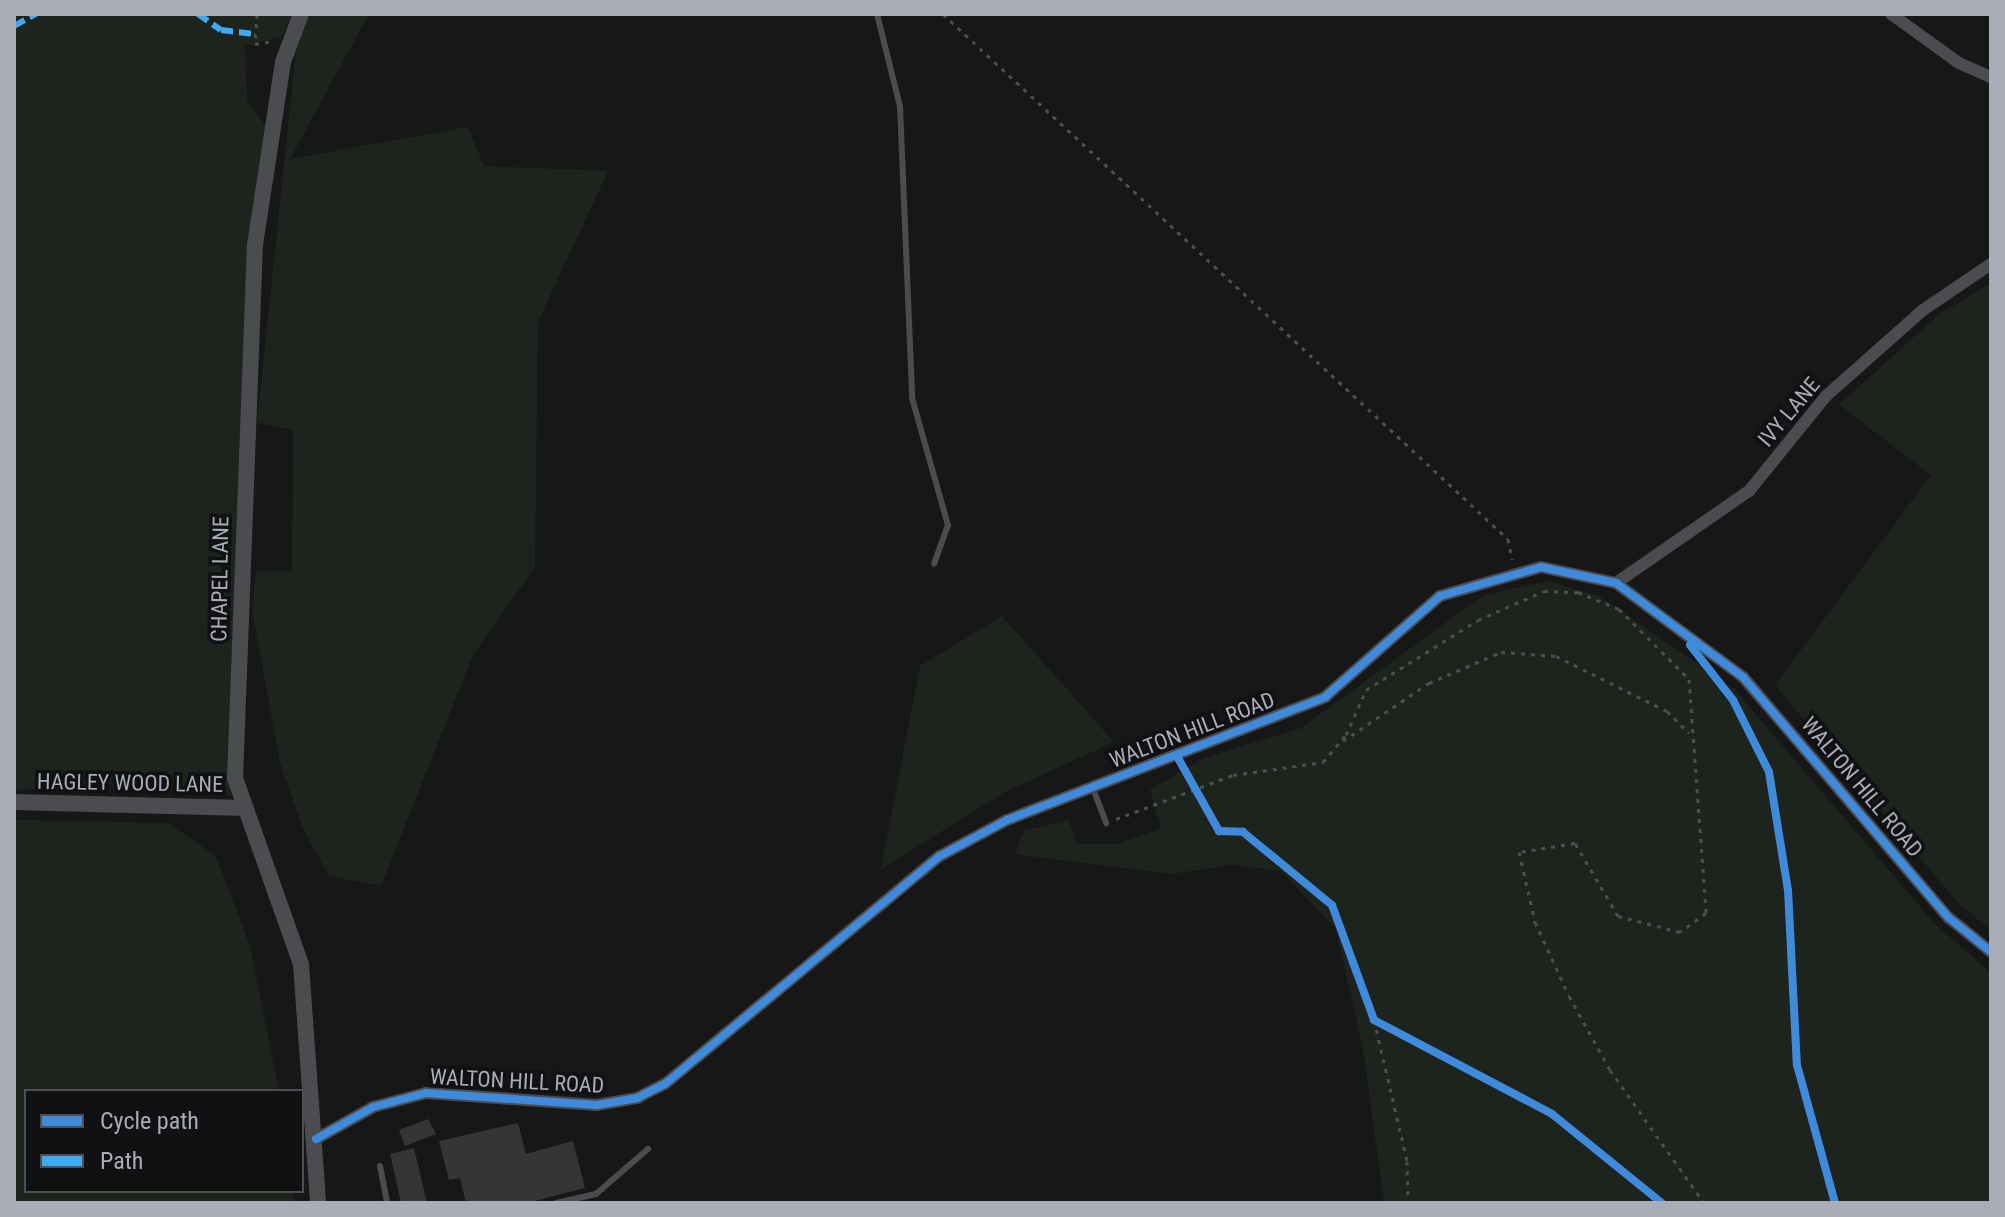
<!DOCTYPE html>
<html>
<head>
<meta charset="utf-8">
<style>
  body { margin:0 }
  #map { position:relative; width:2005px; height:1217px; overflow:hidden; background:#171717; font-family:"Roboto Condensed",sans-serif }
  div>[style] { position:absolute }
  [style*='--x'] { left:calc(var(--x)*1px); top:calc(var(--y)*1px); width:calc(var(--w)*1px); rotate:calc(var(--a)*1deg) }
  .green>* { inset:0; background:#1d241e }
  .building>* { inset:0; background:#353536 }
  .path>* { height:3px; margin-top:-1.5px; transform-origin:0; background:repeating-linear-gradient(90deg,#4d4e52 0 4px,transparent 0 10px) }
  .service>* { height:6px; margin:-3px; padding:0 3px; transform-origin:3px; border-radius:3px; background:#4b4c50 }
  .minor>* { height:12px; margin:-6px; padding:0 6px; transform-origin:6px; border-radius:6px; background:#4b4c50 }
  .tertiary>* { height:16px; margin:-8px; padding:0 8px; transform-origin:8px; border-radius:8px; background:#4b4c50 }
  .quiet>* { height:6px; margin-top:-3px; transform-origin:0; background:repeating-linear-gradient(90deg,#3fa9f5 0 12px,transparent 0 18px) }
  .cycleway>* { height:8px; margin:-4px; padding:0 4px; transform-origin:4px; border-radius:4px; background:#408adc }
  span { translate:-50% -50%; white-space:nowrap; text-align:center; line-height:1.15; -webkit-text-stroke:7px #111113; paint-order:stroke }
  .street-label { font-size:22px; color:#a8adb8 }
  .frame { position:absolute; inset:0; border:16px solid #a8adb8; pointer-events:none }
  .legend { position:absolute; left:24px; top:1089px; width:280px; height:104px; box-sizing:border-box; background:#111113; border:2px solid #4d4f55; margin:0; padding:10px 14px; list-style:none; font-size:24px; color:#a8adb8 }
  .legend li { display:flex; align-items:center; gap:16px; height:40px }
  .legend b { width:40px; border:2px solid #4d4f55 }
</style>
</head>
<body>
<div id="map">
  <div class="green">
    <i style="clip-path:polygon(14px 14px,293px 14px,281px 37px,245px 46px,247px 100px,268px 129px,231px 796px,126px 783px,14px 790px)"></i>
    <i style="clip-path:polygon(310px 14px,369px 14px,290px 159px,468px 127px,484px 166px,608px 171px,538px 322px,535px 567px,473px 655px,381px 886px,329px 876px,303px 829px,280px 763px,252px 611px,256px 571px,292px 571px,293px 430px,257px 423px,296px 49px)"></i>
    <i style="clip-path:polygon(1991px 283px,1991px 930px,1958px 903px,1775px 685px,1931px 475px,1839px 405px,1939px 314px)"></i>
    <i style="clip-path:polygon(1548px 581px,1599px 596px,1734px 689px,1934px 923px,1991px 973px,1991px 1203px,1384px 1203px,1363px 1049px,1336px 929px,1281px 871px,1232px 865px,1171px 874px,1015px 854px,1024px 831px,1069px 820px,1076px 844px,1116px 844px,1161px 829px,1150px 790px,1204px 758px,1301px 728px,1482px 596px)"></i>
    <i style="clip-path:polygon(1002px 616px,1114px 742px,1005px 792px,881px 869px,920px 666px)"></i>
    <i style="clip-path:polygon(14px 820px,168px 823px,216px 856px,250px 946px,279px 1091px,26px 1091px,26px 1191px,293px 1191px,295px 1203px,14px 1203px)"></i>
  </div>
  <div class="building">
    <i style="clip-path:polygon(428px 1119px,436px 1134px,405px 1146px,399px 1130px)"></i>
    <i style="clip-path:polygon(518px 1123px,526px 1154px,573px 1141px,585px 1188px,527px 1203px,466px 1203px,460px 1178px,449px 1180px,439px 1141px)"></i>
    <i style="clip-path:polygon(414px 1148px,427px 1203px,401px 1203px,390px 1154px)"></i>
  </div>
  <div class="path">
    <i style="--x:257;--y:14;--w:30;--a:94"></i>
    <i style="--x:255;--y:44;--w:18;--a:-9"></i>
    <i style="--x:943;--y:14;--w:771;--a:42.9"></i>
    <i style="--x:1508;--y:539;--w:21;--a:79"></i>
    <i style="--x:1343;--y:741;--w:104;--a:-34"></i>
    <i style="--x:1429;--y:683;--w:78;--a:-23.3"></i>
    <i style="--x:1501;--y:652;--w:55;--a:4.2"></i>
    <i style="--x:1556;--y:656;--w:124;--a:26.4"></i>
    <i style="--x:1667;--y:711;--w:31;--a:45"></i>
    <i style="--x:1116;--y:819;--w:125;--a:-20.6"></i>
    <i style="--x:1233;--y:775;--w:91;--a:-8.2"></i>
    <i style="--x:1323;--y:762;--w:35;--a:-50"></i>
    <i style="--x:1346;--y:735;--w:49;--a:-66"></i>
    <i style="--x:1366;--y:690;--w:132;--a:-32"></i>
    <i style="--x:1478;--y:620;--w:72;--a:-23.7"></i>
    <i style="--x:1544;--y:591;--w:34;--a:2"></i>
    <i style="--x:1578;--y:592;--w:44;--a:22.5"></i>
    <i style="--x:1619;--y:609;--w:99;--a:45"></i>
    <i style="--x:1689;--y:679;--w:235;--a:85.8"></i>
    <i style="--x:1706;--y:913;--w:32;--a:144"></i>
    <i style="--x:1680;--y:932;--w:64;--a:-165.5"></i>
    <i style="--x:1618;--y:916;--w:85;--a:-120.5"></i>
    <i style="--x:1575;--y:843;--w:57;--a:170.9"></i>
    <i style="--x:1519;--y:852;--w:72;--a:77.1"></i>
    <i style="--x:1535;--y:922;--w:81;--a:65.3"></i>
    <i style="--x:1569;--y:996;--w:85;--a:61"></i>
    <i style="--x:1610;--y:1070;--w:163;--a:54.7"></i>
    <i style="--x:1374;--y:1020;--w:145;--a:76.8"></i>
    <i style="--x:1407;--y:1161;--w:42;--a:88.6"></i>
  </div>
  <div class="service">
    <i style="--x:877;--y:14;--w:95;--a:76"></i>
    <i style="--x:900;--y:106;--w:292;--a:87.6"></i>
    <i style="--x:912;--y:398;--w:132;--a:74.2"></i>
    <i style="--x:948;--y:525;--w:41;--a:109.7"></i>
    <i style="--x:1092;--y:786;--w:40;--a:69"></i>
    <i style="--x:380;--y:1166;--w:38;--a:79"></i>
    <i style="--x:556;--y:1203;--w:41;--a:-12.7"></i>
    <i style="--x:596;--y:1194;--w:69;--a:-40.9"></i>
  </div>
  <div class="minor">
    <i style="--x:1891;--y:14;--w:84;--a:35.8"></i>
    <i style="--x:1959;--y:63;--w:35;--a:24"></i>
    <i style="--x:1616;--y:583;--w:162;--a:-34.7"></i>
    <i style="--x:1749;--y:491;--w:122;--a:-51"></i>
    <i style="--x:1826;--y:396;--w:130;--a:-41.6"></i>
    <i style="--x:1923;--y:310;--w:82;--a:-34.1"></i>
    <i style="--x:316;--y:1139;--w:65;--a:-29.3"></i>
    <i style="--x:373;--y:1107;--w:55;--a:-14.8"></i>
    <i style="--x:426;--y:1093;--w:171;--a:4"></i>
    <i style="--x:597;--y:1105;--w:41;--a:-9.9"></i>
    <i style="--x:637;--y:1098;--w:31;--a:-27"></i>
    <i style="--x:665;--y:1084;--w:357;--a:-39.7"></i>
    <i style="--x:940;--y:856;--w:76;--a:-28.2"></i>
    <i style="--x:1007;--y:820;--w:341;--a:-21.1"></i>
    <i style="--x:1325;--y:697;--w:153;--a:-41.3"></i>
    <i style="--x:1440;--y:596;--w:105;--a:-16"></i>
    <i style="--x:1541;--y:567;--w:77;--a:12"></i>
    <i style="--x:1616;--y:583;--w:158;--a:36.5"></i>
    <i style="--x:1743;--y:677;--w:316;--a:49.5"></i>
    <i style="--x:1948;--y:917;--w:55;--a:39.1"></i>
  </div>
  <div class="tertiary">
    <i style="--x:301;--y:14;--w:51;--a:110.6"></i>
    <i style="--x:283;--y:62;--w:184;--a:98.7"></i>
    <i style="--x:255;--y:244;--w:534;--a:92.14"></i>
    <i style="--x:235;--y:778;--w:197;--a:70.5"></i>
    <i style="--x:301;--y:964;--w:240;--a:85.9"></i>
    <i style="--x:14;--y:802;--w:231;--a:1.5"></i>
  </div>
  <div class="quiet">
    <i style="--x:198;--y:14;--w:28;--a:35"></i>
    <i style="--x:221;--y:30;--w:35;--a:7"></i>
    <i style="--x:14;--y:26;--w:25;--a:-29"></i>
  </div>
  <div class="cycleway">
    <i style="--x:1690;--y:645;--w:70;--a:52"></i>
    <i style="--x:1733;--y:700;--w:80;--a:63.4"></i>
    <i style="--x:1769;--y:772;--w:120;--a:80.9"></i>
    <i style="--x:1788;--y:890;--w:175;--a:87.1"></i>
    <i style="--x:1797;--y:1065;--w:143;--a:74.6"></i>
    <i style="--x:1178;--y:758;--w:84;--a:60.7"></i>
    <i style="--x:1219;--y:831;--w:24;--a:2"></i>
    <i style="--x:1243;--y:832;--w:115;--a:39.4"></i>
    <i style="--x:1332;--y:905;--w:122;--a:69.9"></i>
    <i style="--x:1374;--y:1020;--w:201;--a:27.8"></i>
    <i style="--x:1552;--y:1114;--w:141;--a:39"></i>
    <i style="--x:316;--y:1139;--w:65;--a:-29.3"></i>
    <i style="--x:373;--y:1107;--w:55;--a:-14.8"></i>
    <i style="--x:426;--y:1093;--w:171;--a:4"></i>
    <i style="--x:597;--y:1105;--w:41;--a:-9.9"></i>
    <i style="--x:637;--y:1098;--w:31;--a:-27"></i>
    <i style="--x:665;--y:1084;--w:357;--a:-39.7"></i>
    <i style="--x:940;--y:856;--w:76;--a:-28.2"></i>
    <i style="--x:1007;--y:820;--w:341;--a:-21.1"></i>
    <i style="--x:1325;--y:697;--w:153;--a:-41.3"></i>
    <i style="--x:1440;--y:596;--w:105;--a:-16"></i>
    <i style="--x:1541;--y:567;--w:77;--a:12"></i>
    <i style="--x:1616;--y:583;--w:158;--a:36.5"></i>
    <i style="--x:1743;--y:677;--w:316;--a:49.5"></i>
    <i style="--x:1948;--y:917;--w:55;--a:39.1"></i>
  </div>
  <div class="street-label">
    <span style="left:1789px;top:412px;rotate:-50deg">IVY LANE</span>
    <span style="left:220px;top:579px;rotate:-89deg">CHAPEL LANE</span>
    <span style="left:1192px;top:730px;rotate:-21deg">WALTON HILL ROAD</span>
    <span style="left:130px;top:783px;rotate:1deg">HAGLEY WOOD LANE</span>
    <span style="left:1862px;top:787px;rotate:50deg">WALTON HILL ROAD</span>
    <span style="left:517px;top:1081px;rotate:3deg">WALTON HILL ROAD</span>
  </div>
  <div class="frame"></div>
  <ul class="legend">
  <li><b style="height:10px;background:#408adc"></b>Cycle path</li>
  <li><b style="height:10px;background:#3fa9f5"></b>Path</li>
  </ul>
</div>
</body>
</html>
